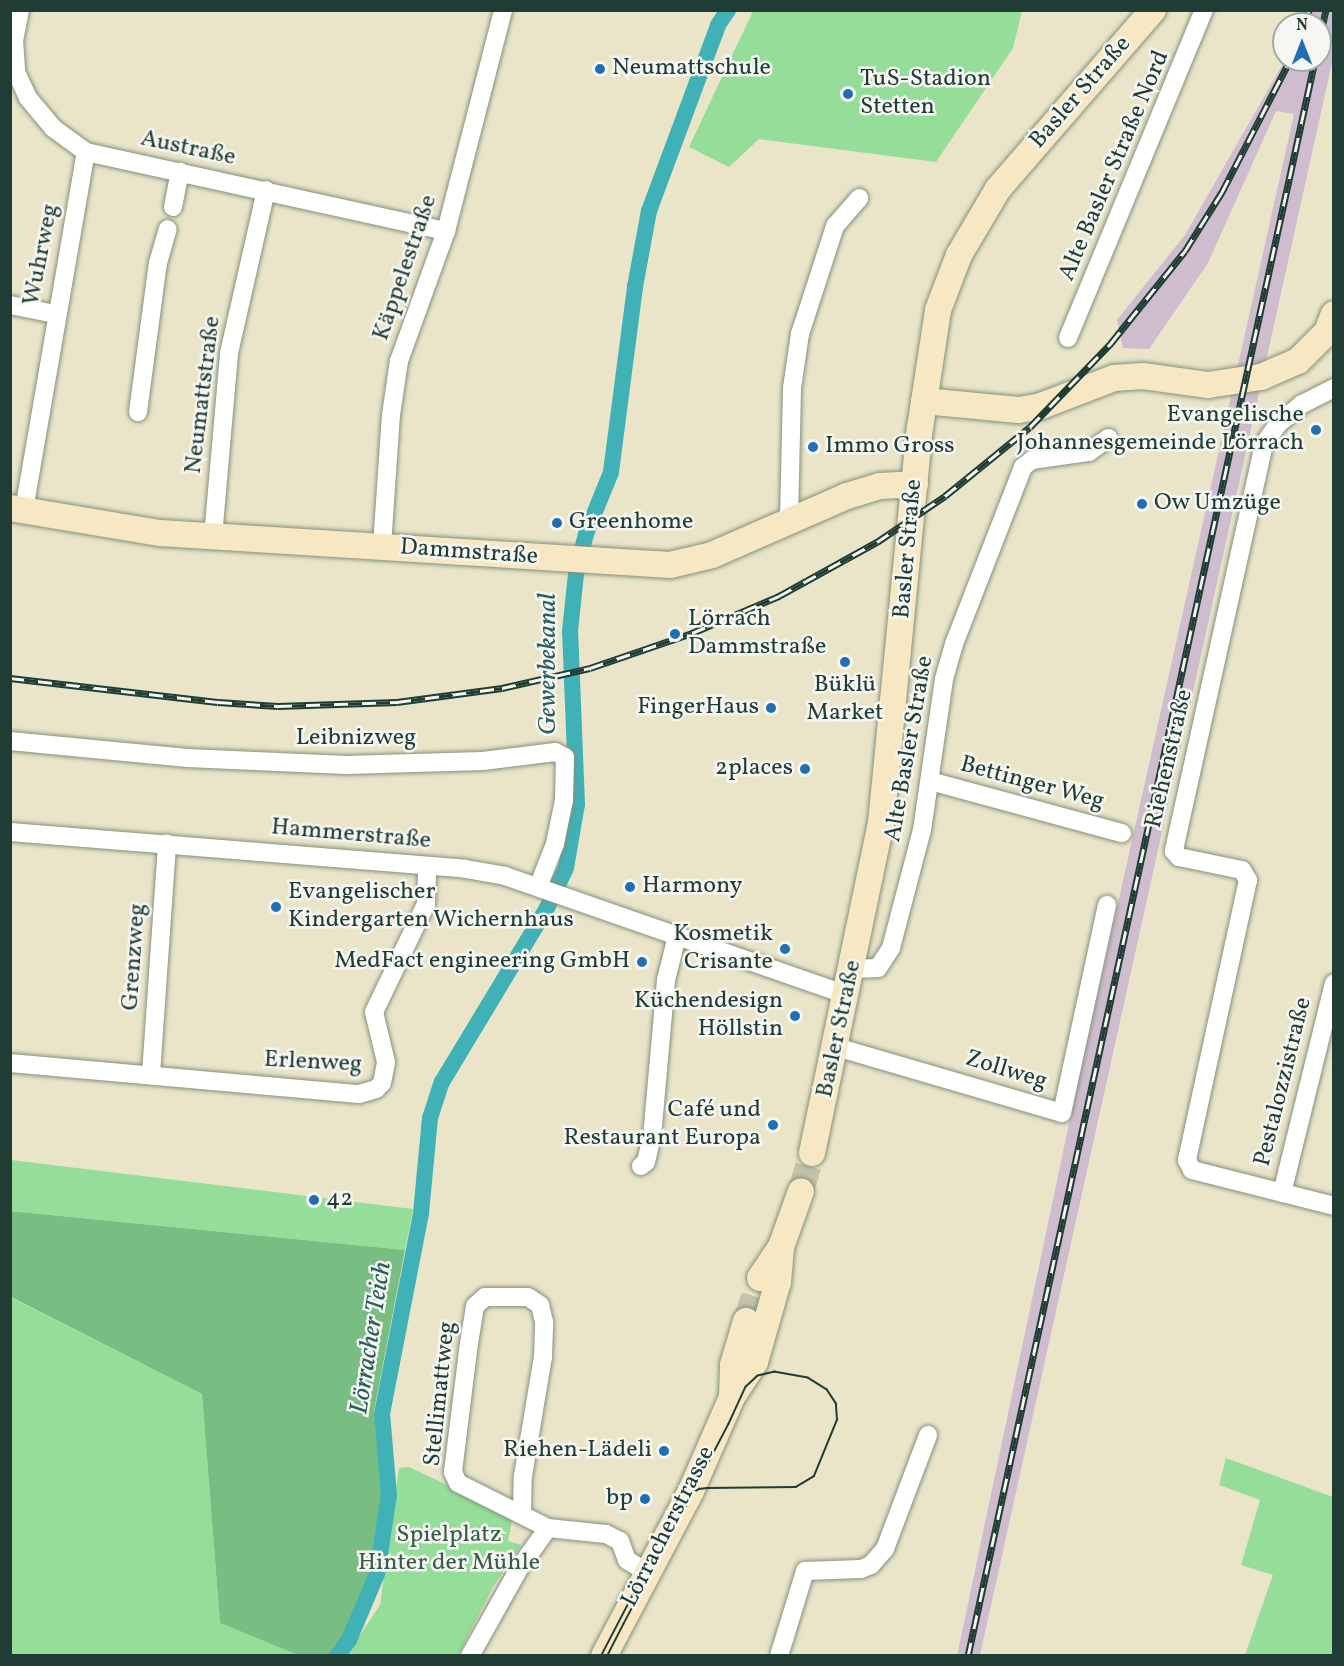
<!DOCTYPE html>
<html>
<head>
<meta charset="utf-8">
<style>
  body { margin:0 }
  #map { position:relative; width:1344px; height:1666px; overflow:hidden; background:#eae5c9; font-family:Vollkorn,serif }
  div>[style] { position:absolute }
  [style*='--x'] { left:calc(var(--x)*1px); top:calc(var(--y)*1px); width:calc(var(--w)*1px); rotate:calc(var(--a)*1deg) }
  .industrial>* { inset:0; background:#cfbdcf }
  .green>* { inset:0; background:#95de9a }
  .forest>* { inset:0; background:#78bd82 }
  .canal>* { height:16px; margin:-8px; padding:0 8px; transform-origin:8px; border-radius:8px; background:#40b1b7 }
  .secondary-tunnel>* { height:26px; margin-top:-13px; transform-origin:0; background:repeating-linear-gradient(90deg,#c1c3ab 0 26px,transparent 0 39px) }
  .roads { filter:drop-shadow(0 0 2px #84917e) drop-shadow(0 0 2px #84917e) }
  .minor>* { height:18px; margin:-9px; padding:0 9px; transform-origin:9px; border-radius:9px; background:#fff }
  .secondary>* { height:26px; margin:-13px; padding:0 13px; transform-origin:13px; border-radius:13px; background:#f7e8c3 }
  .tram>* { height:1.5px; margin:-0.75px; padding:0 0.75px; transform-origin:0.75px; border-radius:0.75px; background:#1f3d34 }
  .rail>* { height:7px; margin-top:-3.5px; transform-origin:0; background:repeating-linear-gradient(90deg,#f6f6f2 0 14px,#1f3d34 0 28px); box-sizing:border-box; border-block:2px solid #1f3d34 }
  .dots>* { width:16px; height:16px; translate:-50% -50%; box-sizing:border-box; border:3px solid #f6f6f2; border-radius:50% }
  span { translate:-50% -50%; white-space:nowrap; text-align:center; line-height:1.15; -webkit-text-stroke:5px #f6f6f2; paint-order:stroke }
  .poi-label { font-size:24px; color:#1f3d34 }
  .left { translate:0 -50%; text-align:left }
  .right { translate:-100% -50%; text-align:right }
  .street-label { font-size:24px; color:#1f3d34 }
  .park-label { font-size:24px; color:#375d48 }
  .water-label { font-size:26px; color:#29605b; font-style:italic }
  .frame { position:absolute; inset:0; border:12px solid #1f3d34; pointer-events:none }
  .north { position:absolute; left:1272px; top:12px; width:60px; height:60px; box-sizing:border-box; background:#f6f6f2; border:2px solid #a0aca6; border-radius:50%; rotate:0deg; font-size:16px; font-weight:700; line-height:24px; text-align:center; color:#1f3d34 }
  .north::after { content:''; display:block; margin:auto; width:21px; height:27px; background:#1f6fb2; clip-path:polygon(50% 0,100% 100%,50% 72%,0 100%) }
</style>
</head>
<body>
<div id="map">
  <div class="industrial">
    <i style="clip-path:polygon(1304px 11px,1333px 11px,1333px 58px,980px 1655px,957px 1656px,1071px 1114px,1294px 114px,1276px 111px,1208px 263px,1149px 349px,1123px 348px,1117px 320px,1185px 235px,1285px 60px,1320px 60px,1320px 24px,1299px 24px)"></i>
  </div>
  <div class="green">
    <i style="clip-path:polygon(753px 11px,753px 10px,1022px 11px,1013px 48px,936px 162px,759px 139px,729px 167px,689px 147px)"></i>
    <i style="clip-path:polygon(11px 1160px,413px 1209px,405px 1250px,11px 1211px)"></i>
    <i style="clip-path:polygon(10px 1297px,202px 1394px,220px 1623px,298px 1655px,11px 1655px)"></i>
    <i style="clip-path:polygon(1226px 1458px,1333px 1497px,1333px 1655px,1245px 1655px,1273px 1575px,1241px 1565px,1260px 1500px,1219px 1485px)"></i>
    <i style="clip-path:polygon(409px 1467px,513px 1516px,508px 1541px,521px 1545px,494px 1585px,458px 1655px,346px 1656px,380px 1605px,399px 1468px)"></i>
  </div>
  <div class="forest">
    <i style="clip-path:polygon(10px 1211px,405px 1250px,374px 1411px,383px 1508px,361px 1607px,331px 1655px,298px 1655px,220px 1623px,202px 1394px,11px 1297px)"></i>
  </div>
  <div class="canal">
    <i style="--x:337;--y:1656;--w:20;--a:-53"></i>
    <i style="--x:349;--y:1640;--w:72;--a:-67"></i>
    <i style="--x:377;--y:1574;--w:80;--a:-81.4"></i>
    <i style="--x:389;--y:1495;--w:81;--a:-94.9"></i>
    <i style="--x:382;--y:1414;--w:205;--a:-79"></i>
    <i style="--x:421;--y:1213;--w:95;--a:-84.6"></i>
    <i style="--x:430;--y:1118;--w:38;--a:-72"></i>
    <i style="--x:442;--y:1082;--w:203;--a:-58.9"></i>
    <i style="--x:547;--y:908;--w:44;--a:-64.6"></i>
    <i style="--x:566;--y:868;--w:65;--a:-80.2"></i>
    <i style="--x:577;--y:804;--w:173;--a:-92.3"></i>
    <i style="--x:570;--y:631;--w:57;--a:-84"></i>
    <i style="--x:576;--y:574;--w:41;--a:-76"></i>
    <i style="--x:586;--y:534;--w:67;--a:-68"></i>
    <i style="--x:611;--y:472;--w:187;--a:-82.6"></i>
    <i style="--x:635;--y:287;--w:77;--a:-79.6"></i>
    <i style="--x:649;--y:211;--w:198;--a:-69.6"></i>
    <i style="--x:718;--y:25;--w:18;--a:-56"></i>
  </div>
  <div class="secondary-tunnel">
    <i style="--x:801;--y:1191;--w:40;--a:-74"></i>
    <i style="--x:746;--y:1321;--w:45;--a:-72"></i>
  </div>
  <div class="roads">
    <div class="minor">
      <i style="--x:20;--y:10;--w:31;--a:101"></i>
      <i style="--x:14;--y:40;--w:32;--a:86"></i>
      <i style="--x:16;--y:72;--w:29;--a:65"></i>
      <i style="--x:28;--y:98;--w:39;--a:50"></i>
      <i style="--x:53;--y:128;--w:41;--a:36"></i>
      <i style="--x:86;--y:152;--w:369;--a:12.4"></i>
      <i style="--x:173;--y:207;--w:36;--a:-79"></i>
      <i style="--x:10;--y:305;--w:46;--a:11.3"></i>
      <i style="--x:1068;--y:338;--w:355;--a:-67.5"></i>
      <i style="--x:1334;--y:388;--w:36;--a:153"></i>
      <i style="--x:1302;--y:404;--w:31;--a:140"></i>
      <i style="--x:1278;--y:424;--w:24;--a:125"></i>
      <i style="--x:1264;--y:444;--w:417;--a:102.5"></i>
      <i style="--x:1174;--y:851;--w:8;--a:50"></i>
      <i style="--x:1179;--y:857;--w:64;--a:11.7"></i>
      <i style="--x:1242;--y:870;--w:12;--a:59"></i>
      <i style="--x:1248;--y:880;--w:287;--a:102.3"></i>
      <i style="--x:1187;--y:1160;--w:11;--a:63"></i>
      <i style="--x:1192;--y:1170;--w:146;--a:14.2"></i>
      <i style="--x:138;--y:412;--w:150;--a:-82.4"></i>
      <i style="--x:158;--y:263;--w:35;--a:-74"></i>
      <i style="--x:24;--y:510;--w:363;--a:-80.2"></i>
      <i style="--x:789;--y:521;--w:133;--a:-88.7"></i>
      <i style="--x:792;--y:388;--w:55;--a:-81.6"></i>
      <i style="--x:800;--y:334;--w:114;--a:-72"></i>
      <i style="--x:835;--y:226;--w:37;--a:-49"></i>
      <i style="--x:213;--y:537;--w:185;--a:-85"></i>
      <i style="--x:229;--y:353;--w:167;--a:-77.2"></i>
      <i style="--x:382;--y:546;--w:131;--a:-86.1"></i>
      <i style="--x:391;--y:415;--w:55;--a:-81.6"></i>
      <i style="--x:399;--y:361;--w:138;--a:-70.1"></i>
      <i style="--x:446;--y:231;--w:228;--a:-75.5"></i>
      <i style="--x:10;--y:741;--w:178;--a:5.5"></i>
      <i style="--x:187;--y:758;--w:159;--a:2.5"></i>
      <i style="--x:346;--y:765;--w:137;--a:-1.7"></i>
      <i style="--x:483;--y:761;--w:73;--a:-7.1"></i>
      <i style="--x:555;--y:752;--w:11;--a:27"></i>
      <i style="--x:565;--y:757;--w:43;--a:91.3"></i>
      <i style="--x:564;--y:800;--w:45;--a:101.6"></i>
      <i style="--x:555;--y:844;--w:46;--a:111.6"></i>
      <i style="--x:930;--y:781;--w:199;--a:15.2"></i>
      <i style="--x:10;--y:832;--w:457;--a:4.6"></i>
      <i style="--x:466;--y:869;--w:40;--a:10"></i>
      <i style="--x:505;--y:876;--w:362;--a:19.2"></i>
      <i style="--x:852;--y:969;--w:26;--a:-2"></i>
      <i style="--x:878;--y:968;--w:24;--a:-57"></i>
      <i style="--x:891;--y:948;--w:122;--a:-75.3"></i>
      <i style="--x:922;--y:830;--w:153;--a:-81.7"></i>
      <i style="--x:944;--y:679;--w:36;--a:-74"></i>
      <i style="--x:954;--y:644;--w:190;--a:-68.7"></i>
      <i style="--x:1023;--y:467;--w:11;--a:-38"></i>
      <i style="--x:1032;--y:460;--w:58;--a:-8"></i>
      <i style="--x:1089;--y:452;--w:24;--a:-36"></i>
      <i style="--x:836;--y:1047;--w:235;--a:16.3"></i>
      <i style="--x:1062;--y:1113;--w:213;--a:-77.8"></i>
      <i style="--x:10;--y:1063;--w:350;--a:5.1"></i>
      <i style="--x:359;--y:1094;--w:18;--a:-16"></i>
      <i style="--x:376;--y:1089;--w:8;--a:-45"></i>
      <i style="--x:382;--y:1083;--w:21;--a:-79"></i>
      <i style="--x:386;--y:1062;--w:51;--a:-103.5"></i>
      <i style="--x:374;--y:1012;--w:120;--a:-64.3"></i>
      <i style="--x:426;--y:904;--w:38;--a:-88"></i>
      <i style="--x:151;--y:1074;--w:231;--a:-86"></i>
      <i style="--x:641;--y:1166;--w:6;--a:-39"></i>
      <i style="--x:646;--y:1162;--w:26;--a:-77"></i>
      <i style="--x:652;--y:1137;--w:158;--a:-84.9"></i>
      <i style="--x:666;--y:980;--w:45;--a:-76"></i>
      <i style="--x:1282;--y:1193;--w:216;--a:-76.1"></i>
      <i style="--x:522;--y:1515;--w:39;--a:-89"></i>
      <i style="--x:523;--y:1476;--w:121;--a:-80.5"></i>
      <i style="--x:543;--y:1357;--w:35;--a:-88"></i>
      <i style="--x:544;--y:1322;--w:17;--a:-103"></i>
      <i style="--x:540;--y:1305;--w:14;--a:-146"></i>
      <i style="--x:528;--y:1297;--w:43;--a:180"></i>
      <i style="--x:485;--y:1297;--w:13;--a:138"></i>
      <i style="--x:475;--y:1306;--w:37;--a:99"></i>
      <i style="--x:469;--y:1343;--w:130;--a:97.1"></i>
      <i style="--x:453;--y:1472;--w:12;--a:66"></i>
      <i style="--x:458;--y:1483;--w:101;--a:26.6"></i>
      <i style="--x:548;--y:1528;--w:58;--a:5.9"></i>
      <i style="--x:606;--y:1534;--w:16;--a:27"></i>
      <i style="--x:620;--y:1541;--w:20;--a:70"></i>
      <i style="--x:627;--y:1560;--w:25;--a:32"></i>
      <i style="--x:470;--y:1656;--w:102;--a:-60.7"></i>
      <i style="--x:520;--y:1567;--w:48;--a:-54.3"></i>
      <i style="--x:779;--y:1656;--w:89;--a:-73"></i>
      <i style="--x:805;--y:1571;--w:56;--a:-2"></i>
      <i style="--x:861;--y:1569;--w:11;--a:-22"></i>
      <i style="--x:871;--y:1565;--w:21;--a:-49"></i>
      <i style="--x:885;--y:1549;--w:122;--a:-69.3"></i>
    </div>
    <div class="secondary">
      <i style="--x:924;--y:401;--w:95;--a:5.4"></i>
      <i style="--x:1019;--y:410;--w:22;--a:-10"></i>
      <i style="--x:1041;--y:406;--w:78;--a:-21"></i>
      <i style="--x:1114;--y:378;--w:29;--a:-4"></i>
      <i style="--x:1143;--y:376;--w:66;--a:7.9"></i>
      <i style="--x:1208;--y:385;--w:54;--a:-8.6"></i>
      <i style="--x:1261;--y:377;--w:40;--a:-23.4"></i>
      <i style="--x:1298;--y:361;--w:41;--a:-45"></i>
      <i style="--x:1327;--y:332;--w:19;--a:-69"></i>
      <i style="--x:10;--y:508;--w:152;--a:9.5"></i>
      <i style="--x:160;--y:533;--w:511;--a:3.59"></i>
      <i style="--x:670;--y:565;--w:43;--a:-13.4"></i>
      <i style="--x:712;--y:555;--w:147;--a:-23.6"></i>
      <i style="--x:847;--y:496;--w:34;--a:-17"></i>
      <i style="--x:880;--y:486;--w:35;--a:-3"></i>
      <i style="--x:812;--y:1153;--w:337;--a:-78.2"></i>
      <i style="--x:881;--y:823;--w:397;--a:-84.4"></i>
      <i style="--x:920;--y:428;--w:119;--a:-81.3"></i>
      <i style="--x:938;--y:310;--w:59;--a:-69.1"></i>
      <i style="--x:959;--y:255;--w:77;--a:-59.4"></i>
      <i style="--x:998;--y:189;--w:237;--a:-49.1"></i>
      <i style="--x:760;--y:1278;--w:37;--a:-56"></i>
      <i style="--x:781;--y:1247;--w:59;--a:-70.3"></i>
      <i style="--x:732;--y:1397;--w:32;--a:-88"></i>
      <i style="--x:733;--y:1365;--w:46;--a:-73.5"></i>
      <i style="--x:604;--y:1656;--w:187;--a:-62.2"></i>
      <i style="--x:691;--y:1491;--w:103;--a:-66.4"></i>
      <i style="--x:732;--y:1397;--w:42;--a:-56.7"></i>
      <i style="--x:755;--y:1362;--w:83;--a:-74"></i>
      <i style="--x:778;--y:1282;--w:35;--a:-85"></i>
    </div>
  </div>
  <div class="tram">
    <i style="--x:601;--y:1656;--w:169;--a:-62.5"></i>
    <i style="--x:679;--y:1506;--w:15;--a:-48"></i>
    <i style="--x:689;--y:1495;--w:12;--a:-31"></i>
    <i style="--x:699;--y:1489;--w:8;--a:-7"></i>
    <i style="--x:707;--y:1488;--w:89;--a:-0.6"></i>
    <i style="--x:796;--y:1487;--w:21;--a:-31"></i>
    <i style="--x:814;--y:1476;--w:61;--a:-67.7"></i>
    <i style="--x:837;--y:1420;--w:16;--a:-94"></i>
    <i style="--x:836;--y:1404;--w:17;--a:-123"></i>
    <i style="--x:827;--y:1390;--w:22;--a:-148"></i>
    <i style="--x:808;--y:1378;--w:34;--a:-170"></i>
    <i style="--x:775;--y:1372;--w:17;--a:167"></i>
    <i style="--x:758;--y:1376;--w:16;--a:137"></i>
    <i style="--x:746;--y:1387;--w:41;--a:114.7"></i>
    <i style="--x:729;--y:1424;--w:76;--a:117.6"></i>
    <i style="--x:694;--y:1491;--w:1;--a:90"></i>
    <i style="--x:694;--y:1492;--w:15;--a:118"></i>
    <i style="--x:687;--y:1505;--w:135;--a:117.9"></i>
    <i style="--x:624;--y:1624;--w:36;--a:117"></i>
  </div>
  <div class="rail">
    <i style="--x:1304;--y:24;--w:15;--a:-70"></i>
    <i style="--x:1320;--y:36;--w:27;--a:-77"></i>
    <i style="--x:10;--y:678;--w:209;--a:6.6"></i>
    <i style="--x:218;--y:702;--w:60;--a:3.8"></i>
    <i style="--x:278;--y:706;--w:119;--a:-1.9"></i>
    <i style="--x:397;--y:702;--w:106;--a:-7.6"></i>
    <i style="--x:502;--y:688;--w:90;--a:-12.8"></i>
    <i style="--x:590;--y:668;--w:108;--a:-18.9"></i>
    <i style="--x:692;--y:633;--w:95;--a:-23"></i>
    <i style="--x:779;--y:596;--w:112;--a:-28.9"></i>
    <i style="--x:877;--y:542;--w:82;--a:-34.1"></i>
    <i style="--x:945;--y:496;--w:109;--a:-39.1"></i>
    <i style="--x:1030;--y:427;--w:117;--a:-46"></i>
    <i style="--x:1111;--y:343;--w:118;--a:-51.2"></i>
    <i style="--x:1185;--y:251;--w:70;--a:-57.9"></i>
    <i style="--x:1222;--y:192;--w:148;--a:-62.7"></i>
    <i style="--x:968;--y:1656;--w:1633;--a:-77.73"></i>
  </div>
  <div class="dots">
    <i style="left:600px;top:69px;background:#1f6fb2"></i>
    <i style="left:848px;top:94px;background:#1f6fb2"></i>
    <i style="left:1316px;top:430px;background:#1f6fb2"></i>
    <i style="left:813px;top:447px;background:#1f6fb2"></i>
    <i style="left:1142px;top:504px;background:#1f6fb2"></i>
    <i style="left:557px;top:523px;background:#1f6fb2"></i>
    <i style="left:675px;top:634px;background:#1f6fb2"></i>
    <i style="left:845px;top:662px;background:#1f6fb2"></i>
    <i style="left:771px;top:708px;background:#1f6fb2"></i>
    <i style="left:805px;top:769px;background:#1f6fb2"></i>
    <i style="left:630px;top:887px;background:#1f6fb2"></i>
    <i style="left:276px;top:907px;background:#1f6fb2"></i>
    <i style="left:785px;top:949px;background:#1f6fb2"></i>
    <i style="left:642px;top:962px;background:#1f6fb2"></i>
    <i style="left:795px;top:1016px;background:#1f6fb2"></i>
    <i style="left:773px;top:1125px;background:#1f6fb2"></i>
    <i style="left:314px;top:1200px;background:#1f6fb2"></i>
    <i style="left:664px;top:1451px;background:#1f6fb2"></i>
    <i style="left:645px;top:1499px;background:#1f6fb2"></i>
  </div>
  <div class="poi-label">
    <span class="left" style="left:612px;top:69px">Neumattschule</span>
    <span class="left" style="left:860px;top:94px">TuS-Stadion<br>Stetten</span>
    <span class="right" style="left:1304px;top:430px">Evangelische<br>Johannesgemeinde Lörrach</span>
    <span class="left" style="left:825px;top:447px">Immo Gross</span>
    <span class="left" style="left:1154px;top:504px">Ow Umzüge</span>
    <span class="left" style="left:569px;top:523px">Greenhome</span>
    <span class="left" style="left:688px;top:634px">Lörrach<br>Dammstraße</span>
    <span style="left:845px;top:700px">Büklü<br>Market</span>
    <span class="right" style="left:759px;top:708px">FingerHaus</span>
    <span class="right" style="left:793px;top:769px">2places</span>
    <span class="left" style="left:642px;top:887px">Harmony</span>
    <span class="left" style="left:288px;top:907px">Evangelischer<br>Kindergarten Wichernhaus</span>
    <span class="right" style="left:773px;top:949px">Kosmetik<br>Crisante</span>
    <span class="right" style="left:630px;top:962px">MedFact engineering GmbH</span>
    <span class="right" style="left:783px;top:1016px">Küchendesign<br>Höllstin</span>
    <span class="right" style="left:761px;top:1125px">Café und<br>Restaurant Europa</span>
    <span class="left" style="left:326px;top:1200px">42</span>
    <span class="right" style="left:652px;top:1451px">Riehen-Lädeli</span>
    <span class="right" style="left:633px;top:1499px">bp</span>
  </div>
  <div class="street-label">
    <span style="left:1081px;top:93px;rotate:-49deg">Basler Straße</span>
    <span style="left:188px;top:149px;rotate:12deg">Austraße</span>
    <span style="left:1115px;top:166px;rotate:-67deg">Alte Basler Straße Nord</span>
    <span style="left:42px;top:255px;rotate:-79deg">Wuhrweg</span>
    <span style="left:406px;top:268px;rotate:-71deg">Käppelestraße</span>
    <span style="left:204px;top:395px;rotate:-83deg">Neumattstraße</span>
    <span style="left:909px;top:549px;rotate:-85deg">Basler Straße</span>
    <span style="left:469px;top:553px;rotate:4deg">Dammstraße</span>
    <span style="left:356px;top:739px">Leibnizweg</span>
    <span style="left:910px;top:749px;rotate:-80deg">Alte Basler Straße</span>
    <span style="left:1170px;top:759px;rotate:-77deg">Riehenstraße</span>
    <span style="left:1032px;top:784px;rotate:15deg">Bettinger Weg</span>
    <span style="left:351px;top:835px;rotate:5deg">Hammerstraße</span>
    <span style="left:135px;top:957px;rotate:-86deg">Grenzweg</span>
    <span style="left:840px;top:1029px;rotate:-78deg">Basler Straße</span>
    <span style="left:313px;top:1063px;rotate:3deg">Erlenweg</span>
    <span style="left:1006px;top:1071px;rotate:17deg">Zollweg</span>
    <span style="left:1284px;top:1082px;rotate:-76deg">Pestalozzistraße</span>
    <span style="left:441px;top:1394px;rotate:-84deg">Stellimattweg</span>
    <span style="left:669px;top:1527px;rotate:-63deg">Lörracherstrasse</span>
  </div>
  <div class="park-label">
    <span style="left:449px;top:1550px">Spielplatz<br>Hinter der Mühle</span>
  </div>
  <div class="water-label">
    <span style="left:549px;top:664px;rotate:-90deg">Gewerbekanal</span>
    <span style="left:372px;top:1338px;rotate:-81deg">Lörracher Teich</span>
  </div>
  <div class="frame"></div>
  <div class="north">N</div>
</div>
</body>
</html>
